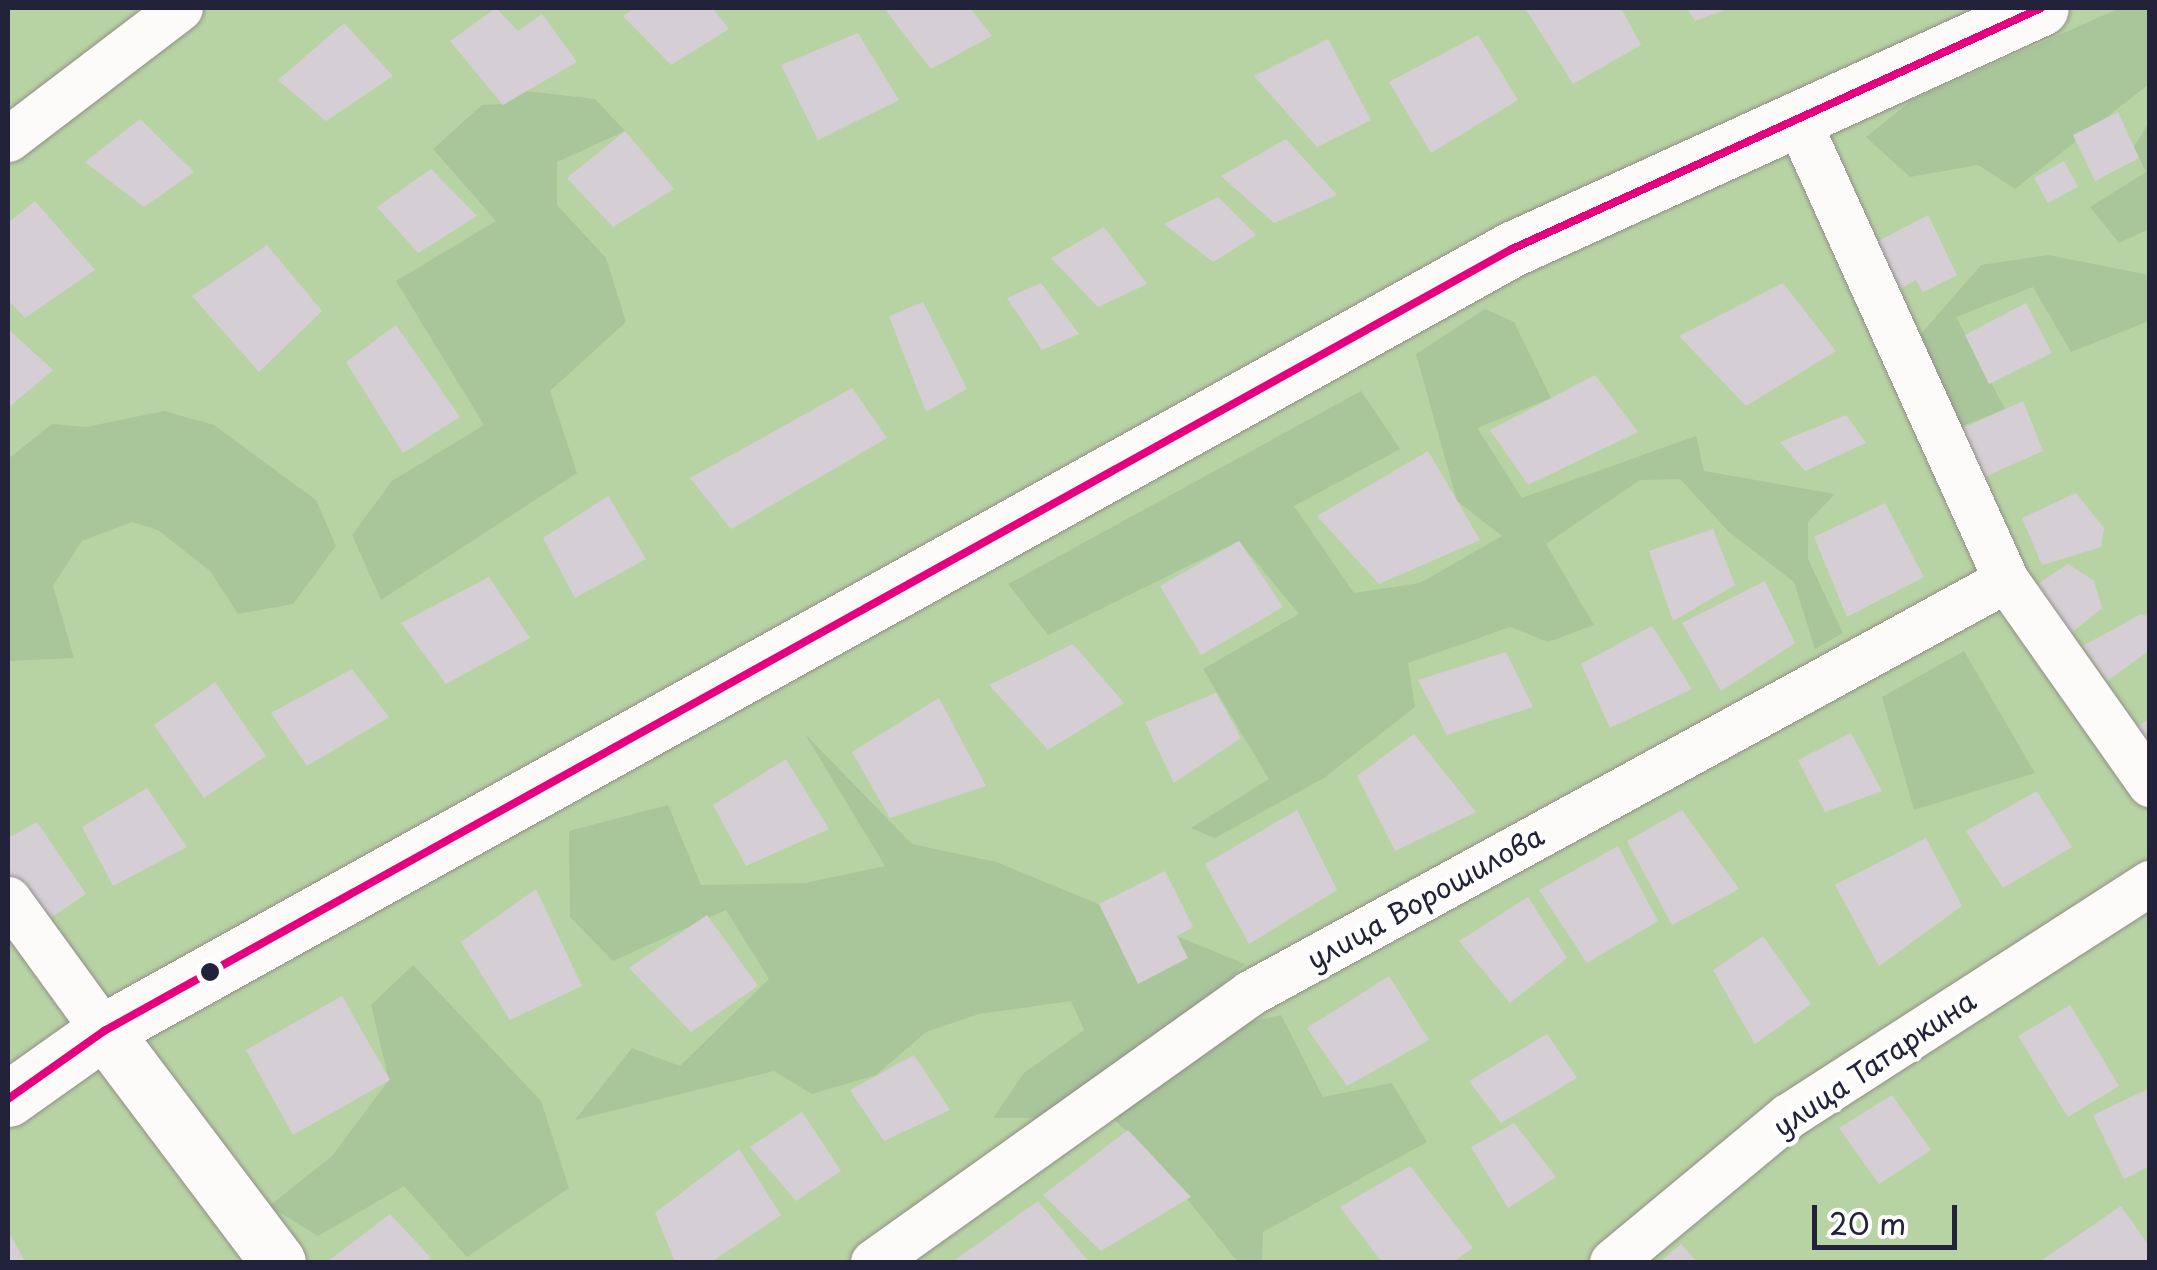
<!DOCTYPE html>
<html>
<head>
<meta charset="utf-8">
<style>
  body { margin:0 }
  #map { position:relative; width:2157px; height:1270px; overflow:hidden; background:#ebe5d8; font-family:"Playpen Sans",sans-serif }
  div>[style] { position:absolute }
  [style*='--x'] { left:calc(var(--x)*1px); top:calc(var(--y)*1px); width:calc(var(--w)*1px); rotate:calc(var(--a)*1deg) }
  .green>* { inset:0; background:#b8d3a3 }
  .forest>* { inset:0; background:#a9c59a }
  .building>* { inset:0; background:#d5ced5 }
  .roads { filter:drop-shadow(0 0 2px #908e8a) drop-shadow(0 0 2px #908e8a) }
  .minor>* { height:45px; margin:-22.5px; padding:0 22.5px; transform-origin:22.5px; border-radius:22.5px; background:#fcfbf9 }
  .tertiary>* { height:55px; margin:-27.5px; padding:0 27.5px; transform-origin:27.5px; border-radius:27.5px; background:#fcfbf9 }
  .bus-1>* { height:8px; margin:-4px; padding:0 4px; transform-origin:4px; border-radius:4px; background:#e5007d }
  .dots>* { width:28px; height:28px; translate:-50% -50%; box-sizing:border-box; border:5px solid #fff; border-radius:50% }
  span { translate:-50% -50%; white-space:nowrap; text-align:center; line-height:1.15; -webkit-text-stroke:9px #fff; paint-order:stroke }
  .street-label { font-size:28px; color:#22223b }
  .frame { position:absolute; inset:0; border:10px solid #22223b; pointer-events:none }
  .scale { position:absolute; left:1812px; top:1205px; width:145px; height:45px; box-sizing:border-box; border:5px solid #22223b; border-top:0; padding-left:12px; font-size:30px; line-height:35px; white-space:nowrap; color:#22223b; -webkit-text-stroke:8px #fff; paint-order:stroke }
</style>
</head>
<body>
<div id="map">
  <div class="green">
    <i style="clip-path:polygon(8px 8px,2149px 8px,2149px 1262px,8px 1262px)"></i>
  </div>
  <div class="forest">
    <i style="clip-path:polygon(2120px 8px,2149px 8px,2149px 84px,2015px 189px,1978px 165px,1910px 177px,1866px 137px,1912px 100px)"></i>
    <i style="clip-path:polygon(526px 91px,595px 99px,625px 131px,557px 162px,557px 205px,606px 258px,626px 322px,550px 391px,577px 473px,381px 600px,352px 535px,392px 481px,484px 425px,396px 281px,496px 221px,433px 149px,482px 105px,503px 104px)"></i>
    <i style="clip-path:polygon(2149px 122px,2149px 229px,2119px 243px,2090px 207px,2146px 172px,2134px 147px)"></i>
    <i style="clip-path:polygon(2048px 255px,2149px 275px,2149px 321px,2071px 352px,2033px 287px,1956px 317px,2005px 409px,1948px 432px,1913px 343px,1981px 265px)"></i>
    <i style="clip-path:polygon(1485px 309px,1514px 322px,1551px 398px,1477px 428px,1522px 498px,1696px 436px,1704px 471px,1835px 494px,1808px 522px,1808px 559px,1843px 633px,1815px 649px,1794px 582px,1729px 532px,1680px 479px,1640px 480px,1546px 544px,1594px 625px,1548px 642px,1510px 627px,1408px 663px,1415px 707px,1324px 778px,1215px 838px,1191px 828px,1269px 779px,1203px 669px,1299px 614px,1239px 541px,1048px 635px,1008px 584px,1361px 391px,1400px 449px,1294px 506px,1354px 593px,1420px 583px,1502px 536px,1457px 501px,1416px 354px)"></i>
    <i style="clip-path:polygon(164px 411px,214px 425px,316px 500px,336px 546px,293px 604px,238px 614px,210px 571px,158px 530px,132px 522px,82px 541px,53px 586px,74px 658px,8px 661px,8px 459px,52px 424px,86px 427px)"></i>
    <i style="clip-path:polygon(1964px 651px,2035px 773px,1914px 810px,1882px 697px)"></i>
    <i style="clip-path:polygon(805px 734px,912px 844px,996px 862px,1245px 964px,1158px 1044px,1039px 1118px,993px 1118px,1024px 1073px,1084px 1030px,1071px 1001px,979px 1014px,926px 1032px,876px 1075px,812px 1094px,774px 1071px,575px 1120px,632px 1048px,680px 1066px,769px 979px,726px 910px,613px 961px,570px 917px,569px 831px,668px 805px,701px 885px,805px 883px,885px 866px)"></i>
    <i style="clip-path:polygon(413px 965px,541px 1101px,569px 1188px,467px 1257px,404px 1186px,318px 1236px,269px 1206px,332px 1156px,389px 1080px,371px 1005px)"></i>
    <i style="clip-path:polygon(1281px 1015px,1323px 1097px,1392px 1083px,1427px 1142px,1263px 1232px,1262px 1262px,1238px 1262px,1148px 1151px,1105px 1111px,1235px 1025px)"></i>
  </div>
  <div class="building">
    <i style="clip-path:polygon(496px 8px,518px 31px,542px 14px,577px 62px,503px 105px,450px 41px)"></i>
    <i style="clip-path:polygon(635px 8px,712px 8px,729px 29px,671px 65px,623px 16px)"></i>
    <i style="clip-path:polygon(893px 8px,970px 8px,992px 36px,931px 69px,886px 11px)"></i>
    <i style="clip-path:polygon(1525px 8px,1621px 8px,1641px 45px,1573px 84px)"></i>
    <i style="clip-path:polygon(1687px 8px,1730px 8px,1695px 21px)"></i>
    <i style="clip-path:polygon(344px 23px,393px 76px,326px 121px,278px 80px)"></i>
    <i style="clip-path:polygon(858px 33px,899px 100px,818px 140px,781px 65px)"></i>
    <i style="clip-path:polygon(1478px 35px,1518px 100px,1431px 153px,1389px 82px)"></i>
    <i style="clip-path:polygon(1328px 39px,1371px 120px,1317px 147px,1254px 76px)"></i>
    <i style="clip-path:polygon(2118px 112px,2139px 158px,2095px 181px,2073px 135px)"></i>
    <i style="clip-path:polygon(140px 119px,194px 172px,144px 207px,85px 162px)"></i>
    <i style="clip-path:polygon(625px 131px,674px 189px,613px 227px,567px 178px)"></i>
    <i style="clip-path:polygon(1286px 139px,1337px 195px,1274px 223px,1221px 176px)"></i>
    <i style="clip-path:polygon(2064px 161px,2078px 187px,2048px 203px,2034px 178px)"></i>
    <i style="clip-path:polygon(431px 169px,477px 216px,418px 253px,377px 207px)"></i>
    <i style="clip-path:polygon(1218px 197px,1256px 235px,1213px 262px,1164px 224px)"></i>
    <i style="clip-path:polygon(35px 201px,95px 270px,25px 318px,8px 300px,8px 223px)"></i>
    <i style="clip-path:polygon(1928px 215px,1957px 275px,1923px 292px,1916px 280px,1894px 292px,1873px 244px)"></i>
    <i style="clip-path:polygon(1104px 227px,1147px 284px,1098px 307px,1051px 258px)"></i>
    <i style="clip-path:polygon(267px 245px,322px 311px,259px 372px,192px 296px)"></i>
    <i style="clip-path:polygon(1041px 283px,1079px 334px,1042px 350px,1007px 298px)"></i>
    <i style="clip-path:polygon(1783px 283px,1836px 351px,1746px 406px,1679px 336px)"></i>
    <i style="clip-path:polygon(923px 302px,967px 389px,926px 412px,889px 316px)"></i>
    <i style="clip-path:polygon(2026px 303px,2052px 353px,1989px 384px,1965px 335px)"></i>
    <i style="clip-path:polygon(396px 325px,460px 417px,403px 453px,346px 362px)"></i>
    <i style="clip-path:polygon(8px 329px,53px 370px,8px 408px)"></i>
    <i style="clip-path:polygon(1595px 375px,1638px 432px,1528px 485px,1490px 430px)"></i>
    <i style="clip-path:polygon(852px 388px,887px 438px,731px 529px,690px 478px)"></i>
    <i style="clip-path:polygon(2023px 401px,2043px 451px,1975px 481px,1957px 431px)"></i>
    <i style="clip-path:polygon(1846px 415px,1866px 443px,1805px 471px,1780px 442px)"></i>
    <i style="clip-path:polygon(1428px 451px,1480px 540px,1379px 584px,1317px 516px)"></i>
    <i style="clip-path:polygon(2076px 493px,2104px 528px,2101px 547px,2042px 565px,2022px 518px)"></i>
    <i style="clip-path:polygon(608px 496px,646px 559px,575px 598px,543px 538px)"></i>
    <i style="clip-path:polygon(1885px 503px,1924px 577px,1847px 617px,1814px 537px)"></i>
    <i style="clip-path:polygon(1713px 529px,1735px 585px,1673px 621px,1649px 551px)"></i>
    <i style="clip-path:polygon(1239px 541px,1283px 607px,1201px 655px,1160px 586px)"></i>
    <i style="clip-path:polygon(2068px 564px,2094px 581px,2102px 608px,2064px 639px,2030px 589px)"></i>
    <i style="clip-path:polygon(489px 577px,530px 638px,446px 684px,401px 623px)"></i>
    <i style="clip-path:polygon(1765px 581px,1795px 643px,1721px 691px,1682px 623px)"></i>
    <i style="clip-path:polygon(2141px 614px,2150px 617px,2150px 650px,2107px 681px,2083px 646px)"></i>
    <i style="clip-path:polygon(1652px 626px,1692px 689px,1610px 728px,1581px 664px)"></i>
    <i style="clip-path:polygon(1073px 644px,1124px 703px,1048px 750px,989px 685px)"></i>
    <i style="clip-path:polygon(1506px 652px,1533px 707px,1447px 735px,1418px 680px)"></i>
    <i style="clip-path:polygon(352px 669px,389px 717px,307px 766px,271px 713px)"></i>
    <i style="clip-path:polygon(215px 682px,266px 756px,204px 798px,154px 725px)"></i>
    <i style="clip-path:polygon(1216px 693px,1241px 738px,1174px 783px,1145px 722px)"></i>
    <i style="clip-path:polygon(939px 698px,986px 786px,890px 818px,852px 752px)"></i>
    <i style="clip-path:polygon(2150px 719px,2150px 753px,2134px 728px)"></i>
    <i style="clip-path:polygon(1851px 733px,1882px 791px,1825px 812px,1798px 760px)"></i>
    <i style="clip-path:polygon(1414px 734px,1476px 812px,1395px 851px,1357px 776px)"></i>
    <i style="clip-path:polygon(786px 759px,829px 829px,746px 866px,713px 805px)"></i>
    <i style="clip-path:polygon(147px 788px,187px 847px,113px 886px,82px 827px)"></i>
    <i style="clip-path:polygon(2037px 791px,2072px 847px,2003px 888px,1966px 831px)"></i>
    <i style="clip-path:polygon(1297px 810px,1337px 890px,1249px 944px,1205px 864px)"></i>
    <i style="clip-path:polygon(1682px 810px,1739px 889px,1672px 925px,1627px 841px)"></i>
    <i style="clip-path:polygon(37px 822px,86px 894px,31px 931px,8px 894px,8px 838px)"></i>
    <i style="clip-path:polygon(1926px 838px,1962px 906px,1879px 966px,1835px 885px)"></i>
    <i style="clip-path:polygon(1618px 846px,1658px 921px,1587px 963px,1539px 890px)"></i>
    <i style="clip-path:polygon(1165px 871px,1193px 927px,1177px 936px,1188px 958px,1138px 984px,1099px 904px)"></i>
    <i style="clip-path:polygon(536px 889px,582px 986px,510px 1020px,461px 942px)"></i>
    <i style="clip-path:polygon(1528px 897px,1567px 958px,1510px 1003px,1459px 941px)"></i>
    <i style="clip-path:polygon(707px 915px,758px 986px,691px 1032px,629px 968px)"></i>
    <i style="clip-path:polygon(1763px 936px,1811px 1004px,1755px 1044px,1713px 970px)"></i>
    <i style="clip-path:polygon(1389px 976px,1429px 1040px,1347px 1086px,1307px 1028px)"></i>
    <i style="clip-path:polygon(342px 996px,390px 1080px,293px 1135px,246px 1050px)"></i>
    <i style="clip-path:polygon(2070px 1005px,2119px 1086px,2068px 1117px,2018px 1036px)"></i>
    <i style="clip-path:polygon(1547px 1034px,1577px 1078px,1501px 1123px,1469px 1081px)"></i>
    <i style="clip-path:polygon(914px 1055px,950px 1110px,884px 1141px,850px 1090px)"></i>
    <i style="clip-path:polygon(2150px 1088px,2150px 1166px,2124px 1179px,2093px 1115px)"></i>
    <i style="clip-path:polygon(1892px 1095px,1931px 1150px,1879px 1184px,1839px 1128px)"></i>
    <i style="clip-path:polygon(802px 1112px,841px 1171px,796px 1201px,750px 1147px)"></i>
    <i style="clip-path:polygon(1514px 1123px,1556px 1177px,1508px 1208px,1471px 1147px)"></i>
    <i style="clip-path:polygon(1128px 1130px,1191px 1197px,1101px 1251px,1043px 1195px)"></i>
    <i style="clip-path:polygon(739px 1149px,781px 1215px,711px 1262px,675px 1262px,655px 1213px)"></i>
    <i style="clip-path:polygon(1410px 1166px,1473px 1248px,1453px 1262px,1382px 1262px,1340px 1207px)"></i>
    <i style="clip-path:polygon(1038px 1201px,1089px 1262px,952px 1262px)"></i>
    <i style="clip-path:polygon(2121px 1206px,2150px 1247px,2150px 1262px,2039px 1262px)"></i>
    <i style="clip-path:polygon(390px 1214px,431px 1258px,426px 1262px,327px 1262px)"></i>
    <i style="clip-path:polygon(8px 1230px,24px 1260px,21px 1262px,8px 1262px)"></i>
    <i style="clip-path:polygon(1681px 1244px,1697px 1262px,1660px 1262px)"></i>
  </div>
  <div class="roads">
    <div class="minor">
      <i style="--x:1798;--y:121;--w:504;--a:65.62"></i>
      <i style="--x:2006;--y:580;--w:250;--a:54.8"></i>
      <i style="--x:8;--y:139;--w:216;--a:-37.3"></i>
      <i style="--x:8;--y:899;--w:163;--a:54"></i>
      <i style="--x:873;--y:1262;--w:463;--a:-35.5"></i>
      <i style="--x:1250;--y:993;--w:861;--a:-28.65"></i>
      <i style="--x:1612;--y:1262;--w:229;--a:-39.7"></i>
      <i style="--x:1788;--y:1116;--w:431;--a:-32.8"></i>
    </div>
    <div class="tertiary">
      <i style="--x:104;--y:1031;--w:289;--a:53"></i>
      <i style="--x:8;--y:1099;--w:118;--a:-35.3"></i>
      <i style="--x:104;--y:1031;--w:1611;--a:-29.05"></i>
      <i style="--x:1512;--y:249;--w:581;--a:-24.49"></i>
    </div>
  </div>
  <div class="bus-1">
    <i style="--x:8;--y:1099;--w:118;--a:-35.3"></i>
    <i style="--x:104;--y:1031;--w:1611;--a:-29.05"></i>
    <i style="--x:1512;--y:249;--w:581;--a:-24.49"></i>
  </div>
  <div class="dots">
    <i style="left:210px;top:972px;background:#22223b"></i>
  </div>
  <div class="street-label">
    <span style="left:1425px;top:897px;rotate:-29deg">улица Ворошилова</span>
    <span style="left:1874px;top:1063px;rotate:-34deg">улица Татаркина</span>
  </div>
  <div class="frame"></div>
  <div class="scale">20 m</div>
</div>
</body>
</html>
